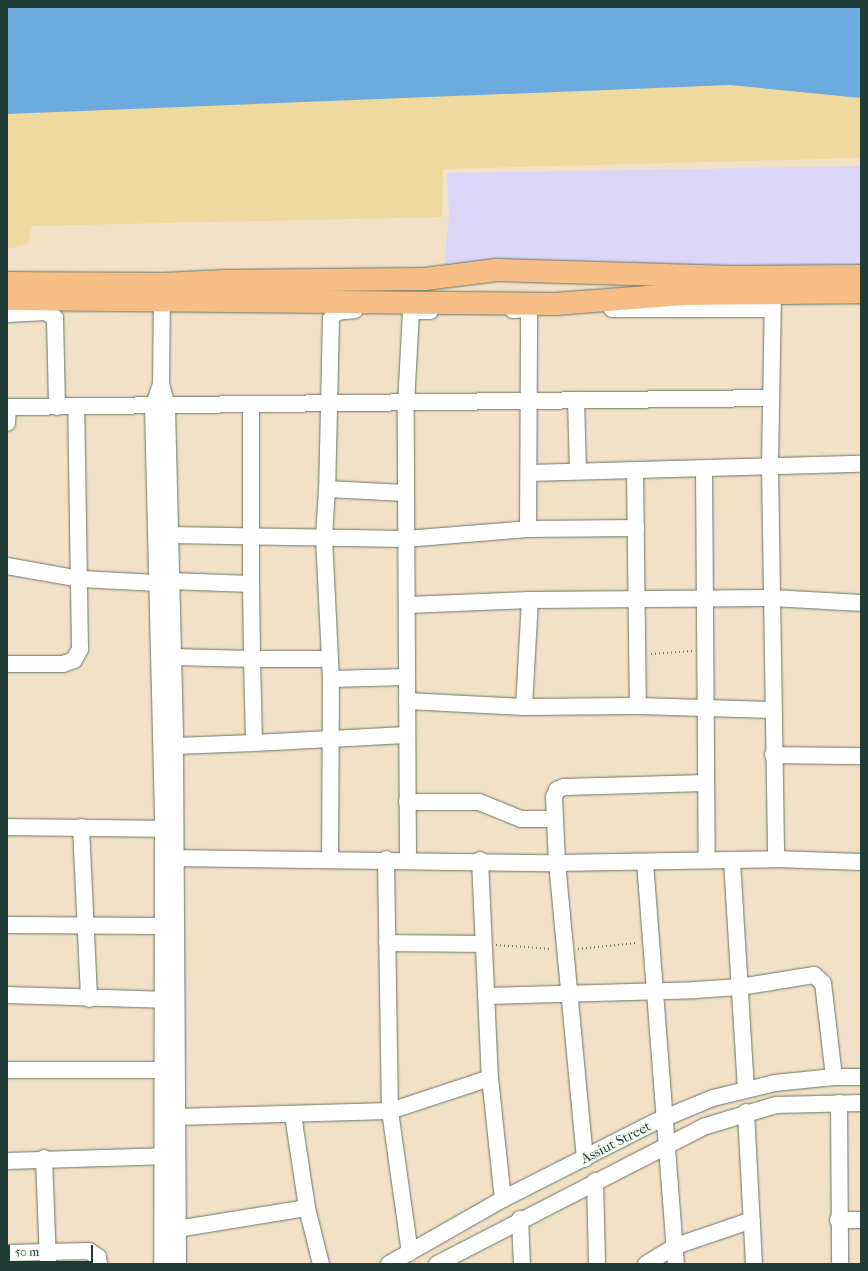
<!DOCTYPE html>
<html>
<head>
<meta charset="utf-8">
<style>
  body { margin:0 }
  #map { position:relative; width:868px; height:1271px; overflow:hidden; background:#f2e1c7; font-family:"IM FELL French Canon",serif }
  div>[style] { position:absolute }
  [style*='--x'] { left:calc(var(--x)*1px); top:calc(var(--y)*1px); width:calc(var(--w)*1px); rotate:calc(var(--a)*1deg) }
  .built>* { inset:0; background:#dbd6f7 }
  .sand>* { inset:0; background:#eeda9e }
  .water>* { inset:0; background:#6dabdf }
  .path>* { height:2px; margin-top:-1px; transform-origin:0; background:repeating-linear-gradient(90deg,#697667 0 1px,transparent 0 4px) }
  .roads { filter:drop-shadow(0 0 1px #697667) drop-shadow(0 0 1px #697667) }
  .minor>* { height:16px; margin:-8px; padding:0 8px; transform-origin:8px; border-radius:8px; background:#fff }
  .highway>* { height:22px; margin:-11px; padding:0 11px; transform-origin:11px; border-radius:11px; background:#f6be86 }
  span { translate:-50% -50%; white-space:nowrap; text-align:center; line-height:1.15; -webkit-text-stroke:4px #f6f6f2; paint-order:stroke }
  .street-label { font-size:14px; color:#1f3d34 }
  .frame { position:absolute; inset:0; border:8px solid #1f3d34; pointer-events:none }
  .scale { position:absolute; left:8px; top:1245px; width:85px; height:18px; box-sizing:border-box; border:2px solid #1f3d34; border-top:0; padding-left:5px; font-size:12px; line-height:14px; white-space:nowrap; color:#1f3d34; -webkit-text-stroke:3px #f6f6f2; paint-order:stroke }
</style>
</head>
<body>
<div id="map">
  <div class="built">
    <i style="clip-path:polygon(861px 166px,861px 269px,444px 270px,449px 215px,447px 173px)"></i>
  </div>
  <div class="sand">
    <i style="clip-path:polygon(861px 67px,861px 158px,443px 169px,442px 217px,32px 226px,28px 244px,7px 249px,7px 89px)"></i>
  </div>
  <div class="water">
    <i style="clip-path:polygon(7px 7px,861px 7px,861px 98px,730px 85px,7px 114px)"></i>
  </div>
  <div class="path">
    <i style="--x:651;--y:654;--w:41;--a:-4.2"></i>
    <i style="--x:496;--y:945;--w:56;--a:4.1"></i>
    <i style="--x:578;--y:949;--w:59;--a:-5.8"></i>
  </div>
  <div class="roads">
    <div class="minor">
      <i style="--x:162;--y:291;--w:93;--a:90.6"></i>
      <i style="--x:161;--y:384;--w:24;--a:75"></i>
      <i style="--x:167;--y:407;--w:339;--a:88.6"></i>
      <i style="--x:175;--y:746;--w:518;--a:89.67"></i>
      <i style="--x:773;--y:294;--w:172;--a:91"></i>
      <i style="--x:770;--y:466;--w:393;--a:89.1"></i>
      <i style="--x:612;--y:309;--w:160;--a:0"></i>
      <i style="--x:355;--y:310;--w:19;--a:174"></i>
      <i style="--x:336;--y:312;--w:9;--a:126"></i>
      <i style="--x:331;--y:319;--w:170;--a:91.3"></i>
      <i style="--x:327;--y:489;--w:78;--a:2.9"></i>
      <i style="--x:7;--y:314;--w:39;--a:-3"></i>
      <i style="--x:46;--y:312;--w:11;--a:34"></i>
      <i style="--x:55;--y:318;--w:89;--a:88.7"></i>
      <i style="--x:161;--y:384;--w:24;--a:109"></i>
      <i style="--x:153;--y:407;--w:422;--a:88.6"></i>
      <i style="--x:163;--y:829;--w:435;--a:90.1"></i>
      <i style="--x:576;--y:400;--w:70;--a:88.4"></i>
      <i style="--x:7;--y:407;--w:764;--a:-0.67"></i>
      <i style="--x:7;--y:423;--w:16;--a:-86"></i>
      <i style="--x:704;--y:469;--w:391;--a:89.6"></i>
      <i style="--x:635;--y:471;--w:235;--a:89.3"></i>
      <i style="--x:638;--y:706;--w:134;--a:1.7"></i>
      <i style="--x:529;--y:473;--w:332;--a:-1.6"></i>
      <i style="--x:327;--y:489;--w:48;--a:93.6"></i>
      <i style="--x:324;--y:537;--w:142;--a:87.2"></i>
      <i style="--x:331;--y:679;--w:179;--a:90.3"></i>
      <i style="--x:528;--y:529;--w:108;--a:-0.5"></i>
      <i style="--x:169;--y:535;--w:236;--a:1"></i>
      <i style="--x:405;--y:539;--w:123;--a:-4.6"></i>
      <i style="--x:528;--y:529;--w:220;--a:-89.7"></i>
      <i style="--x:529;--y:309;--w:16;--a:176"></i>
      <i style="--x:7;--y:566;--w:75;--a:10"></i>
      <i style="--x:81;--y:579;--w:76;--a:3"></i>
      <i style="--x:170;--y:581;--w:81;--a:2.1"></i>
      <i style="--x:251;--y:584;--w:180;--a:-90"></i>
      <i style="--x:251;--y:584;--w:75;--a:89.2"></i>
      <i style="--x:252;--y:659;--w:77;--a:0"></i>
      <i style="--x:408;--y:605;--w:122;--a:-2.3"></i>
      <i style="--x:530;--y:600;--w:243;--a:-0.5"></i>
      <i style="--x:773;--y:598;--w:88;--a:3.3"></i>
      <i style="--x:173;--y:657;--w:79;--a:1.5"></i>
      <i style="--x:252;--y:659;--w:84;--a:88.6"></i>
      <i style="--x:254;--y:743;--w:152;--a:-3"></i>
      <i style="--x:7;--y:664;--w:56;--a:0"></i>
      <i style="--x:63;--y:664;--w:12;--a:-20"></i>
      <i style="--x:74;--y:660;--w:13;--a:-61"></i>
      <i style="--x:80;--y:649;--w:242;--a:-90.9"></i>
      <i style="--x:331;--y:679;--w:76;--a:-1.5"></i>
      <i style="--x:407;--y:701;--w:117;--a:2.9"></i>
      <i style="--x:524;--y:707;--w:114;--a:-0.5"></i>
      <i style="--x:524;--y:707;--w:107;--a:-86.8"></i>
      <i style="--x:175;--y:746;--w:79;--a:-2.2"></i>
      <i style="--x:773;--y:755;--w:88;--a:0.7"></i>
      <i style="--x:407;--y:802;--w:72;--a:0"></i>
      <i style="--x:479;--y:802;--w:45;--a:22"></i>
      <i style="--x:521;--y:819;--w:33;--a:0"></i>
      <i style="--x:7;--y:827;--w:165;--a:0.7"></i>
      <i style="--x:81;--y:827;--w:172;--a:87.3"></i>
      <i style="--x:176;--y:858;--w:381;--a:0.8"></i>
      <i style="--x:557;--y:863;--w:66;--a:-92.6"></i>
      <i style="--x:554;--y:797;--w:8;--a:-67"></i>
      <i style="--x:557;--y:790;--w:8;--a:-23"></i>
      <i style="--x:564;--y:787;--w:142;--a:-1.6"></i>
      <i style="--x:386;--y:859;--w:252;--a:89.1"></i>
      <i style="--x:390;--y:1111;--w:143;--a:82"></i>
      <i style="--x:408;--y:860;--w:456;--a:-90.3"></i>
      <i style="--x:406;--y:404;--w:93;--a:-86.9"></i>
      <i style="--x:411;--y:311;--w:19;--a:0"></i>
      <i style="--x:480;--y:860;--w:218;--a:87.4"></i>
      <i style="--x:490;--y:1078;--w:122;--a:83.9"></i>
      <i style="--x:732;--y:861;--w:227;--a:86.5"></i>
      <i style="--x:645;--y:862;--w:403;--a:85.6"></i>
      <i style="--x:7;--y:925;--w:156;--a:0.4"></i>
      <i style="--x:387;--y:943;--w:96;--a:0.6"></i>
      <i style="--x:7;--y:995;--w:155;--a:1.8"></i>
      <i style="--x:486;--y:996;--w:209;--a:-1.6"></i>
      <i style="--x:695;--y:990;--w:45;--a:-3.8"></i>
      <i style="--x:740;--y:987;--w:75;--a:-9.2"></i>
      <i style="--x:814;--y:975;--w:12;--a:42"></i>
      <i style="--x:823;--y:983;--w:95;--a:83.3"></i>
      <i style="--x:7;--y:1070;--w:156;--a:0"></i>
      <i style="--x:839;--y:1103;--w:161;--a:89.6"></i>
      <i style="--x:746;--y:1112;--w:152;--a:87"></i>
      <i style="--x:293;--y:1115;--w:94;--a:81.4"></i>
      <i style="--x:307;--y:1208;--w:58;--a:76"></i>
      <i style="--x:176;--y:1117;--w:214;--a:-1.6"></i>
      <i style="--x:390;--y:1111;--w:105;--a:-18.3"></i>
      <i style="--x:44;--y:1158;--w:106;--a:87.8"></i>
      <i style="--x:585;--y:1159;--w:297;--a:-95.4"></i>
      <i style="--x:557;--y:863;--w:219;--a:-1"></i>
      <i style="--x:776;--y:859;--w:85;--a:2"></i>
      <i style="--x:7;--y:1161;--w:155;--a:-1.8"></i>
      <i style="--x:595;--y:1181;--w:83;--a:88.6"></i>
      <i style="--x:520;--y:1219;--w:45;--a:87.5"></i>
      <i style="--x:838;--y:1220;--w:23;--a:0"></i>
      <i style="--x:177;--y:1229;--w:132;--a:-9.2"></i>
      <i style="--x:7;--y:1253;--w:82;--a:-1.4"></i>
      <i style="--x:89;--y:1251;--w:11;--a:34"></i>
      <i style="--x:98;--y:1257;--w:7;--a:82"></i>
      <i style="--x:389;--y:1264;--w:131;--a:-29.7"></i>
      <i style="--x:503;--y:1199;--w:170;--a:-26.9"></i>
      <i style="--x:655;--y:1122;--w:63;--a:-22.5"></i>
      <i style="--x:713;--y:1098;--w:64;--a:-13.6"></i>
      <i style="--x:775;--y:1083;--w:59;--a:-5.8"></i>
      <i style="--x:834;--y:1077;--w:27;--a:0"></i>
      <i style="--x:437;--y:1264;--w:302;--a:-27.2"></i>
      <i style="--x:706;--y:1126;--w:73;--a:-16.7"></i>
      <i style="--x:776;--y:1105;--w:85;--a:-1.3"></i>
      <i style="--x:646;--y:1264;--w:35;--a:-31"></i>
      <i style="--x:676;--y:1246;--w:80;--a:-18.9"></i>
    </div>
    <div class="highway">
      <i style="--x:7;--y:283;--w:156;--a:0.4"></i>
      <i style="--x:163;--y:284;--w:63;--a:-2.7"></i>
      <i style="--x:226;--y:281;--w:199;--a:-0.6"></i>
      <i style="--x:425;--y:279;--w:72;--a:-7.2"></i>
      <i style="--x:496;--y:270;--w:236;--a:1.7"></i>
      <i style="--x:732;--y:277;--w:129;--a:-0.4"></i>
      <i style="--x:7;--y:299;--w:548;--a:0.52"></i>
      <i style="--x:555;--y:304;--w:129;--a:-4.4"></i>
      <i style="--x:684;--y:294;--w:177;--a:-0.6"></i>
    </div>
  </div>
  <div class="street-label">
    <span style="left:616px;top:1143px;rotate:-27deg">Assiut Street</span>
  </div>
  <div class="frame"></div>
  <div class="scale">50 m</div>
</div>
</body>
</html>
